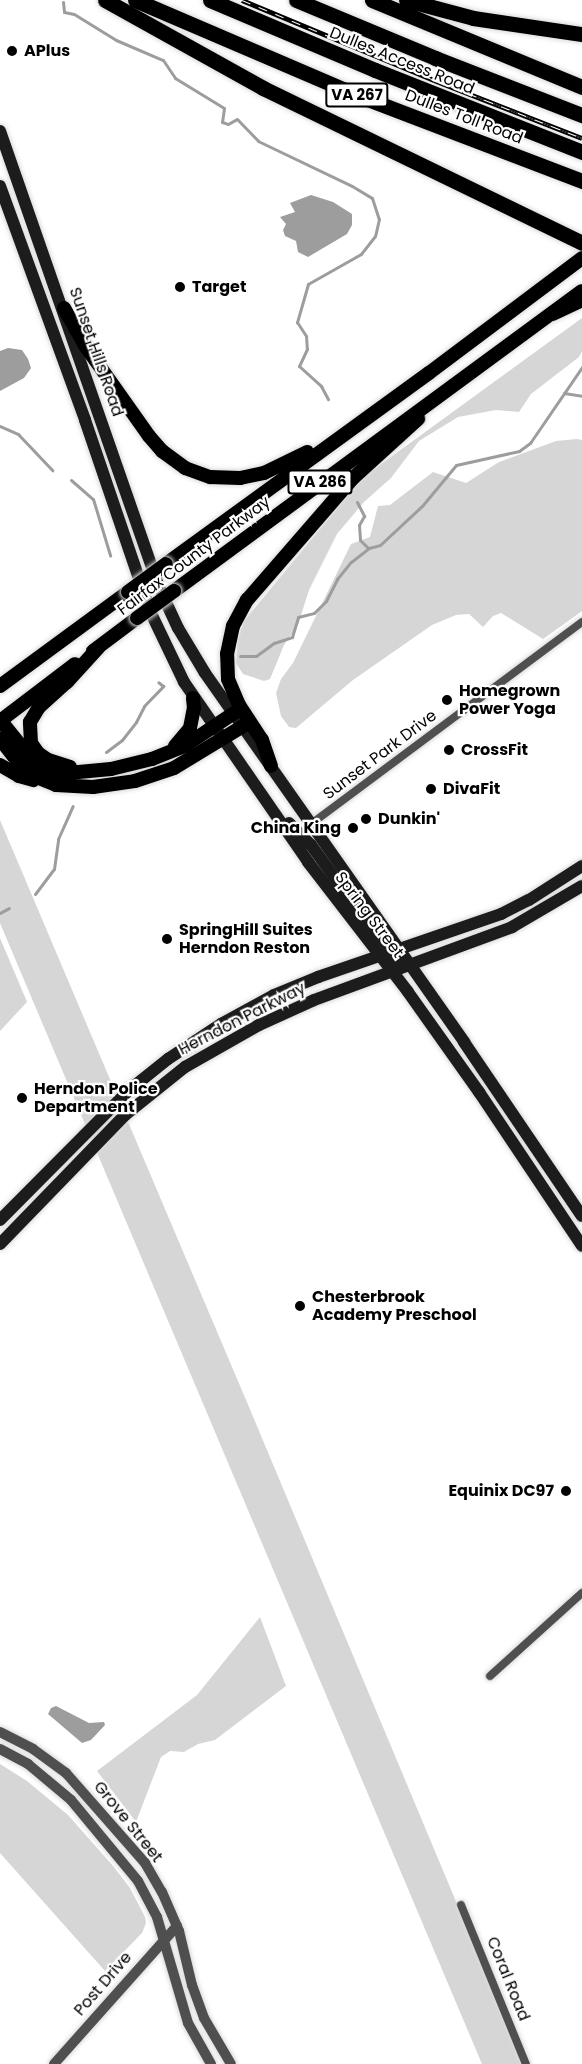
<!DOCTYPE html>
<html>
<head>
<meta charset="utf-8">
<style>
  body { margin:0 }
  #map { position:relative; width:582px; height:2064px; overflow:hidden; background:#fff; font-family:Poppins,sans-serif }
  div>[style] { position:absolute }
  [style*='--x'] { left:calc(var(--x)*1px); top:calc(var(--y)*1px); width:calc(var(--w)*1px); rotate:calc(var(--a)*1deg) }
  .green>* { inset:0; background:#d6d6d6 }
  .water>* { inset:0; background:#9d9d9d }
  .stream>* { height:3px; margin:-1.5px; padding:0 1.5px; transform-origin:1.5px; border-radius:1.5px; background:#9d9d9d }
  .roads { filter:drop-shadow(0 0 2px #dbdbdb) drop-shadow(0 0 2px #dbdbdb) }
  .minor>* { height:8px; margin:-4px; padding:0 4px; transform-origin:4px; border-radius:4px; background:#4f4f4f }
  .tertiary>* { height:10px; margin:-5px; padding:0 5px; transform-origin:5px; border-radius:5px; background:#4f4f4f }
  .secondary>* { height:12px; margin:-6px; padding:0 6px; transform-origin:6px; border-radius:6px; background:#1c1c1c }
  .trunk>* { height:14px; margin:-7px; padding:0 7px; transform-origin:7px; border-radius:7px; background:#000 }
  .motorway>* { height:15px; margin:-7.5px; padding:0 7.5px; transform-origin:7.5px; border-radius:7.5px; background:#000 }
  .rail>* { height:5px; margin-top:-2.5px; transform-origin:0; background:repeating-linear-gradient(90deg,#fff 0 9px,#000 0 18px); box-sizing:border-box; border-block:2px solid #000 }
  .bridges { filter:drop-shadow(0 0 2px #dbdbdb) drop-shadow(0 0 2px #dbdbdb) }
  .trunk-bridge>* { height:14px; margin:-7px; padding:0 7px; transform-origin:7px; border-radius:7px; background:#000 }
  .dots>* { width:16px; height:16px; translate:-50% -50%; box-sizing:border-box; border:3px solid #fff; border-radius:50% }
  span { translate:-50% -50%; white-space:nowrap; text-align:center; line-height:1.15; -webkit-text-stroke:4.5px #fff; paint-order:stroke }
  .shield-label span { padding:2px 4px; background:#fff; border:2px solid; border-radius:4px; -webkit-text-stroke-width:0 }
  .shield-label { font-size:15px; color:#000; font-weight:700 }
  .poi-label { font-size:16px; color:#000; font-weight:700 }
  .left { translate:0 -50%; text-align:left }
  .right { translate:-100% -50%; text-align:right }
  .street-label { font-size:16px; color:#000 }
</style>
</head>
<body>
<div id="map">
  <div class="green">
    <i style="clip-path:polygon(582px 318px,582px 351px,579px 357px,531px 394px,519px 412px,496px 410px,458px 417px,419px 441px,391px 478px,364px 502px,337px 534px,309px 590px,298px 625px,284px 645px,270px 679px,264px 681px,243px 674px,236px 663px,238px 639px,244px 621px,362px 478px)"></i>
    <i style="clip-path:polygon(577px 439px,582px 440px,582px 611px,543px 639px,501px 613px,493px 616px,483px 627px,469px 614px,456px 615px,432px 625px,353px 680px,296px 728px,289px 727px,281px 716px,276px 693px,281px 679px,293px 663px,351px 544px,370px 537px,378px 506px,390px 505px,433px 472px,466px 483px,499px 462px,556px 441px)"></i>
    <i style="clip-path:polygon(0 820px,249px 1407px,524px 2064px,482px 2064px,0 923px)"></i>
    <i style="clip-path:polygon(0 938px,27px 1002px,0 1031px)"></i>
    <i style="clip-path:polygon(260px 1617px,286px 1686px,215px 1740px,198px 1744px,184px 1752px,170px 1751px,161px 1757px,136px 1822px,97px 1771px,197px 1695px)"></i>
    <i style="clip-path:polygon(0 1764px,27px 1781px,68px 1815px,113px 1866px,130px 1888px,145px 1917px,146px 1923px,142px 1933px,105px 1971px,0 1853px)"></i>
  </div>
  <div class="water">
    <i style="clip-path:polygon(311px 195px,333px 202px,352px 214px,352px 225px,347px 234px,308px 257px,298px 252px,296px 241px,285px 236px,283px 230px,286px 224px,280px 217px,295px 212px,290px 203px)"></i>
    <i style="clip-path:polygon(8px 348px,22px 350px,28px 359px,31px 368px,24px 378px,0 391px,0 351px)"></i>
    <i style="clip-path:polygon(56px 1706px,89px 1723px,104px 1722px,105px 1725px,91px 1740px,82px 1743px,48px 1714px,51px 1708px)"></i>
  </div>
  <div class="stream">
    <i style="--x:63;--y:2;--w:10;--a:84"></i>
    <i style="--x:64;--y:12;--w:10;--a:11"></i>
    <i style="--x:74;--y:14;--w:49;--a:31.8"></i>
    <i style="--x:116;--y:40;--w:51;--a:23.1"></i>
    <i style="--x:163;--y:60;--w:22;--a:56"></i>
    <i style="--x:175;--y:78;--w:57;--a:31.5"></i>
    <i style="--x:224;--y:108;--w:14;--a:98"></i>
    <i style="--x:222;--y:122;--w:6;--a:18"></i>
    <i style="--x:228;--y:124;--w:10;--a:-29"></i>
    <i style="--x:237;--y:119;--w:30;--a:46"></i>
    <i style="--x:258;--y:141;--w:104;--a:25.6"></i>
    <i style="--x:352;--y:186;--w:23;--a:31"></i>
    <i style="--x:372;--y:198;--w:22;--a:72"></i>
    <i style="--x:379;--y:219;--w:17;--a:103"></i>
    <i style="--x:375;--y:236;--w:23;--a:128"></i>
    <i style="--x:361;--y:254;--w:61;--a:150.5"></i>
    <i style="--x:308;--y:284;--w:40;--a:106"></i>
    <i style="--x:297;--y:322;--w:17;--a:57"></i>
    <i style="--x:306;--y:336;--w:13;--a:86"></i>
    <i style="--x:307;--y:349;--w:19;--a:115"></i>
    <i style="--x:299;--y:366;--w:30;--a:42"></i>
    <i style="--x:321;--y:386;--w:15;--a:62"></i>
    <i style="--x:564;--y:393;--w:18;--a:9"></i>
    <i style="--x:0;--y:426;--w:20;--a:24"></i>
    <i style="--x:18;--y:434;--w:50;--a:46.6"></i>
    <i style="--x:71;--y:480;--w:29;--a:41"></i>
    <i style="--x:93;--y:499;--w:59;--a:73.1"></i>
    <i style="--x:357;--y:502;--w:16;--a:63"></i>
    <i style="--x:364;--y:516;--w:10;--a:119"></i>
    <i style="--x:359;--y:525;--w:15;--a:86"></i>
    <i style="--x:360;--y:540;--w:11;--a:45"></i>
    <i style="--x:240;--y:656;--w:16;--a:0"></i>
    <i style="--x:256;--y:656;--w:22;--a:-36"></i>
    <i style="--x:274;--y:643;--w:19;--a:-18"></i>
    <i style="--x:292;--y:637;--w:21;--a:-73"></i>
    <i style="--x:298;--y:617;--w:16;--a:-14"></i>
    <i style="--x:314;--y:613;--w:17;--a:-45"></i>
    <i style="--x:326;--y:601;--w:25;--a:-63"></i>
    <i style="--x:337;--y:579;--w:22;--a:-51"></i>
    <i style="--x:351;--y:562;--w:23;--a:-38"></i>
    <i style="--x:369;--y:548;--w:11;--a:-15"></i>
    <i style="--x:380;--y:545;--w:57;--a:-42.9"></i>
    <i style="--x:422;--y:506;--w:53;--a:-50.3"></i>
    <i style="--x:456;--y:465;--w:65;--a:-12.5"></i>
    <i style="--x:519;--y:451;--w:14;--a:-36"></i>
    <i style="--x:530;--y:443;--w:92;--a:-55.6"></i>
    <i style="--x:106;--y:752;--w:20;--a:-37"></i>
    <i style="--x:122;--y:740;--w:23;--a:-52"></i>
    <i style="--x:136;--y:722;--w:18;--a:-63"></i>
    <i style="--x:144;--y:706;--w:28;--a:-46"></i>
    <i style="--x:163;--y:686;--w:6;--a:-141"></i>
    <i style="--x:35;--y:894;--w:31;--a:-53"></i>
    <i style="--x:54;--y:869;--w:30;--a:-82"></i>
    <i style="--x:58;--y:839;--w:36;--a:-66"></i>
    <i style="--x:0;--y:913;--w:10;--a:-29"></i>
  </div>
  <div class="roads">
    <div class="minor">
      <i style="--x:311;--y:824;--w:338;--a:-36.7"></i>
      <i style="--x:490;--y:1676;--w:124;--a:-42.1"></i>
      <i style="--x:461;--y:1905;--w:172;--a:67.8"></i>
    </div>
    <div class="tertiary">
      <i style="--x:0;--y:1732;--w:37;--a:27"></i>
      <i style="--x:33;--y:1749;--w:41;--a:36"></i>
      <i style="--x:66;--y:1773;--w:120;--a:48.7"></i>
      <i style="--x:145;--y:1863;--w:34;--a:60"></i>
      <i style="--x:162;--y:1892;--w:43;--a:66.4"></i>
      <i style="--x:179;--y:1931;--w:56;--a:76.5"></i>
      <i style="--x:192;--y:1985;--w:35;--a:70"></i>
      <i style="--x:204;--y:2018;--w:53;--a:59.6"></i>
      <i style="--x:0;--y:1749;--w:32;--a:28"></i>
      <i style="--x:28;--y:1764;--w:56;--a:39.9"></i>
      <i style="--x:71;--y:1800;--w:105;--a:50.4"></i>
      <i style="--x:138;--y:1881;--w:41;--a:62.2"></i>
      <i style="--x:157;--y:1917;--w:110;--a:73.7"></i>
      <i style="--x:188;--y:2023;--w:47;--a:60.7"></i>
      <i style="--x:54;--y:2064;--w:185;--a:-48.3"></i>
    </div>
    <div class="secondary">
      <i style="--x:0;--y:131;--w:481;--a:70.8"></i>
      <i style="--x:158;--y:585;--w:47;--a:65.1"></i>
      <i style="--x:178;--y:628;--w:52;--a:59"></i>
      <i style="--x:205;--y:673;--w:451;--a:54.9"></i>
      <i style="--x:464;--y:1042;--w:210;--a:55.9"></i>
      <i style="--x:0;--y:186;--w:249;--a:70"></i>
      <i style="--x:85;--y:420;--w:202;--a:71.2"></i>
      <i style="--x:150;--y:611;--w:79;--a:64.4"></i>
      <i style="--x:184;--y:682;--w:219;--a:55.4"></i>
      <i style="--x:308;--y:862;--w:164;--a:52.4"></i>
      <i style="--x:408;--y:992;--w:123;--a:54.6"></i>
      <i style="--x:479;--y:1092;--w:185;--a:56.2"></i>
      <i style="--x:289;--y:823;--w:31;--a:45"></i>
      <i style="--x:311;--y:845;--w:152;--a:54.1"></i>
      <i style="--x:0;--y:1220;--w:182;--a:-45.2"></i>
      <i style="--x:128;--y:1091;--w:51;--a:-38.7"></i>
      <i style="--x:168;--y:1059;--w:64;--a:-33.4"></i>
      <i style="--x:221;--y:1024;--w:60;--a:-28.7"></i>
      <i style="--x:274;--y:995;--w:48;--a:-22.2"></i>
      <i style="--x:318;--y:977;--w:194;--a:-19"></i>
      <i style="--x:501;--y:914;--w:31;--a:-27"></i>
      <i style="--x:529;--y:900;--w:63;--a:-32.7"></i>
      <i style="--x:0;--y:1244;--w:180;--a:-45.9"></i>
      <i style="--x:125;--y:1115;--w:77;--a:-38.7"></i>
      <i style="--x:185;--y:1067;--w:85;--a:-29.6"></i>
      <i style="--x:259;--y:1025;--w:60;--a:-24.4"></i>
      <i style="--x:314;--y:1000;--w:211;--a:-20.2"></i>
      <i style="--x:512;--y:927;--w:81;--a:-30.4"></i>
    </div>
    <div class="trunk">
      <i style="--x:64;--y:308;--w:45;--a:60.6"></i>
      <i style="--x:86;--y:347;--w:109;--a:54.7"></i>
      <i style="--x:149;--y:436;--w:20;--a:49"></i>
      <i style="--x:162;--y:451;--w:29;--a:36"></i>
      <i style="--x:185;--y:468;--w:27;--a:20"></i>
      <i style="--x:210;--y:477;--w:30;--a:2"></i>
      <i style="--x:240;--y:478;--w:25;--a:-12"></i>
      <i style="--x:264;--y:473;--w:48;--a:-26"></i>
      <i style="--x:166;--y:564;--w:325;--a:-36"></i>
      <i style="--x:429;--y:373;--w:191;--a:-36.9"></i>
      <i style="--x:174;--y:591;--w:506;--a:-36.33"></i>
      <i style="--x:93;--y:651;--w:55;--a:-36.9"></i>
      <i style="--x:0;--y:686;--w:159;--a:-36.3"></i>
      <i style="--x:0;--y:720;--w:54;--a:51"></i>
      <i style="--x:34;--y:762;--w:20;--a:30"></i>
      <i style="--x:51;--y:772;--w:17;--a:3"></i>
      <i style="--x:68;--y:773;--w:43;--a:-5.3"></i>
      <i style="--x:111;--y:769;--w:42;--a:-13.7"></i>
      <i style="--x:152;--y:759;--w:37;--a:-22"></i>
      <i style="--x:186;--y:745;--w:58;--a:-33.7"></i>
      <i style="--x:0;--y:721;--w:94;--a:-37.2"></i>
      <i style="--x:0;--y:739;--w:34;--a:52"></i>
      <i style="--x:21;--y:766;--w:16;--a:38"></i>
      <i style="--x:34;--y:776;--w:24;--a:22"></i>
      <i style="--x:56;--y:785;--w:37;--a:3"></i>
      <i style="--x:93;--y:787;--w:42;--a:-8.1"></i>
      <i style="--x:135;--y:781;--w:41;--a:-18.4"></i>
      <i style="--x:174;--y:768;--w:81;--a:-31.3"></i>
      <i style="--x:175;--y:746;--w:23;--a:-50"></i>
      <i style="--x:190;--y:728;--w:20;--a:-79"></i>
      <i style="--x:194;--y:708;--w:10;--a:-96"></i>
      <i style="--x:0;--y:765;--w:22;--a:30"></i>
      <i style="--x:19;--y:776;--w:15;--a:16"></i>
      <i style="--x:271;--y:766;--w:28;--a:-109"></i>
      <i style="--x:262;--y:740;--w:42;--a:-123.3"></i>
      <i style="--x:239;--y:705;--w:28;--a:-113"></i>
      <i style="--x:228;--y:679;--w:25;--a:-92"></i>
      <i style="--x:227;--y:654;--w:29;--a:-78"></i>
      <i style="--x:233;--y:626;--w:30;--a:-62"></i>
      <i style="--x:247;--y:600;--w:162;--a:-49"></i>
      <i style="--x:353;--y:478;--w:88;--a:-42.2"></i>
      <i style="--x:70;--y:767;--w:23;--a:-162"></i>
      <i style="--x:48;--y:760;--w:12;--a:-145"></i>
      <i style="--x:38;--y:753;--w:12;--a:-125"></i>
      <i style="--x:31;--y:743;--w:21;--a:-93"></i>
      <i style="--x:30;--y:722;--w:17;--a:-59"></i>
      <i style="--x:39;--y:707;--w:38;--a:-42"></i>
      <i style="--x:67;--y:682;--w:47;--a:-47.6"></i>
    </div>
    <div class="motorway">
      <i style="--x:105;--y:0;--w:181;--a:29.1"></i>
      <i style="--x:263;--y:88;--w:355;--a:25.9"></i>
      <i style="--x:135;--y:0;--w:241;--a:23.2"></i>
      <i style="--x:357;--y:95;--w:241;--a:20.9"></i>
      <i style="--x:210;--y:0;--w:179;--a:23"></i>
      <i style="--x:375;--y:70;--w:223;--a:21.6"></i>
      <i style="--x:296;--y:0;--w:151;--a:22.6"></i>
      <i style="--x:435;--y:58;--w:158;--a:21.2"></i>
      <i style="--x:372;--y:0;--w:227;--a:22.5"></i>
      <i style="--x:406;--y:0;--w:69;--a:15"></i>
      <i style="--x:473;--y:18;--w:110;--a:8.4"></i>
      <i style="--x:552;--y:313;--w:33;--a:-25"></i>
    </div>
  </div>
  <div class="rail">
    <i style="--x:242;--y:0;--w:208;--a:22.6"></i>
    <i style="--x:434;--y:80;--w:159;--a:21.4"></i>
  </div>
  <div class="bridges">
    <div class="trunk-bridge">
      <i style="--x:128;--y:592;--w:47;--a:-36.4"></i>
      <i style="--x:137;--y:618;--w:46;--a:-36.1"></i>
    </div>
  </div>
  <div class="dots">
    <i style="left:12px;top:51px;background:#000"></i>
    <i style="left:180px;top:287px;background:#000"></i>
    <i style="left:447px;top:700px;background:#000"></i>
    <i style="left:449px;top:750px;background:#000"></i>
    <i style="left:431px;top:789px;background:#000"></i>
    <i style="left:366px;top:819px;background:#000"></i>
    <i style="left:353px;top:828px;background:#000"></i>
    <i style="left:167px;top:939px;background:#000"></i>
    <i style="left:22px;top:1098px;background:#000"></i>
    <i style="left:300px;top:1306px;background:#000"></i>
    <i style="left:566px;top:1491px;background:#000"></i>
  </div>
  <div class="shield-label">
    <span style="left:357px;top:95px">VA 267</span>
    <span style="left:320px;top:482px">VA 286</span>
  </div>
  <div class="poi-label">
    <span class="left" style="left:24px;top:51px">APlus</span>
    <span class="left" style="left:192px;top:287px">Target</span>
    <span class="left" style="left:459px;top:700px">Homegrown<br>Power Yoga</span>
    <span class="left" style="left:461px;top:750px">CrossFit</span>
    <span class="left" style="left:443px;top:789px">DivaFit</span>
    <span class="left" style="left:378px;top:819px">Dunkin'</span>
    <span class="right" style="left:341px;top:828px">China King</span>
    <span class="left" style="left:179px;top:939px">SpringHill Suites<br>Herndon Reston</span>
    <span class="left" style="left:34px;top:1098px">Herndon Police<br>Department</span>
    <span class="left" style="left:312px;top:1306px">Chesterbrook<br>Academy Preschool</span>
    <span class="right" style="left:554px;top:1491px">Equinix DC97</span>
  </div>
  <div class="street-label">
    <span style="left:402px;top:61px;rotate:22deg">Dulles Access Road</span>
    <span style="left:464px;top:117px;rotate:21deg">Dulles Toll Road</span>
    <span style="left:96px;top:352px;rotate:71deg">Sunset Hills Road</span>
    <span style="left:194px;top:556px;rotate:-37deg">Fairfax County Parkway</span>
    <span style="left:380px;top:755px;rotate:-37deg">Sunset Park Drive</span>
    <span style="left:369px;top:915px;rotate:53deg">Spring Street</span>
    <span style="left:242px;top:1019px;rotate:-27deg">Herndon Parkway</span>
    <span style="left:128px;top:1822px;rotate:51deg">Grove Street</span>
    <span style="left:508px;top:1979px;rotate:68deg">Coral Road</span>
    <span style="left:103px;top:1984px;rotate:-49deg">Post Drive</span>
  </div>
</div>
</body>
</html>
